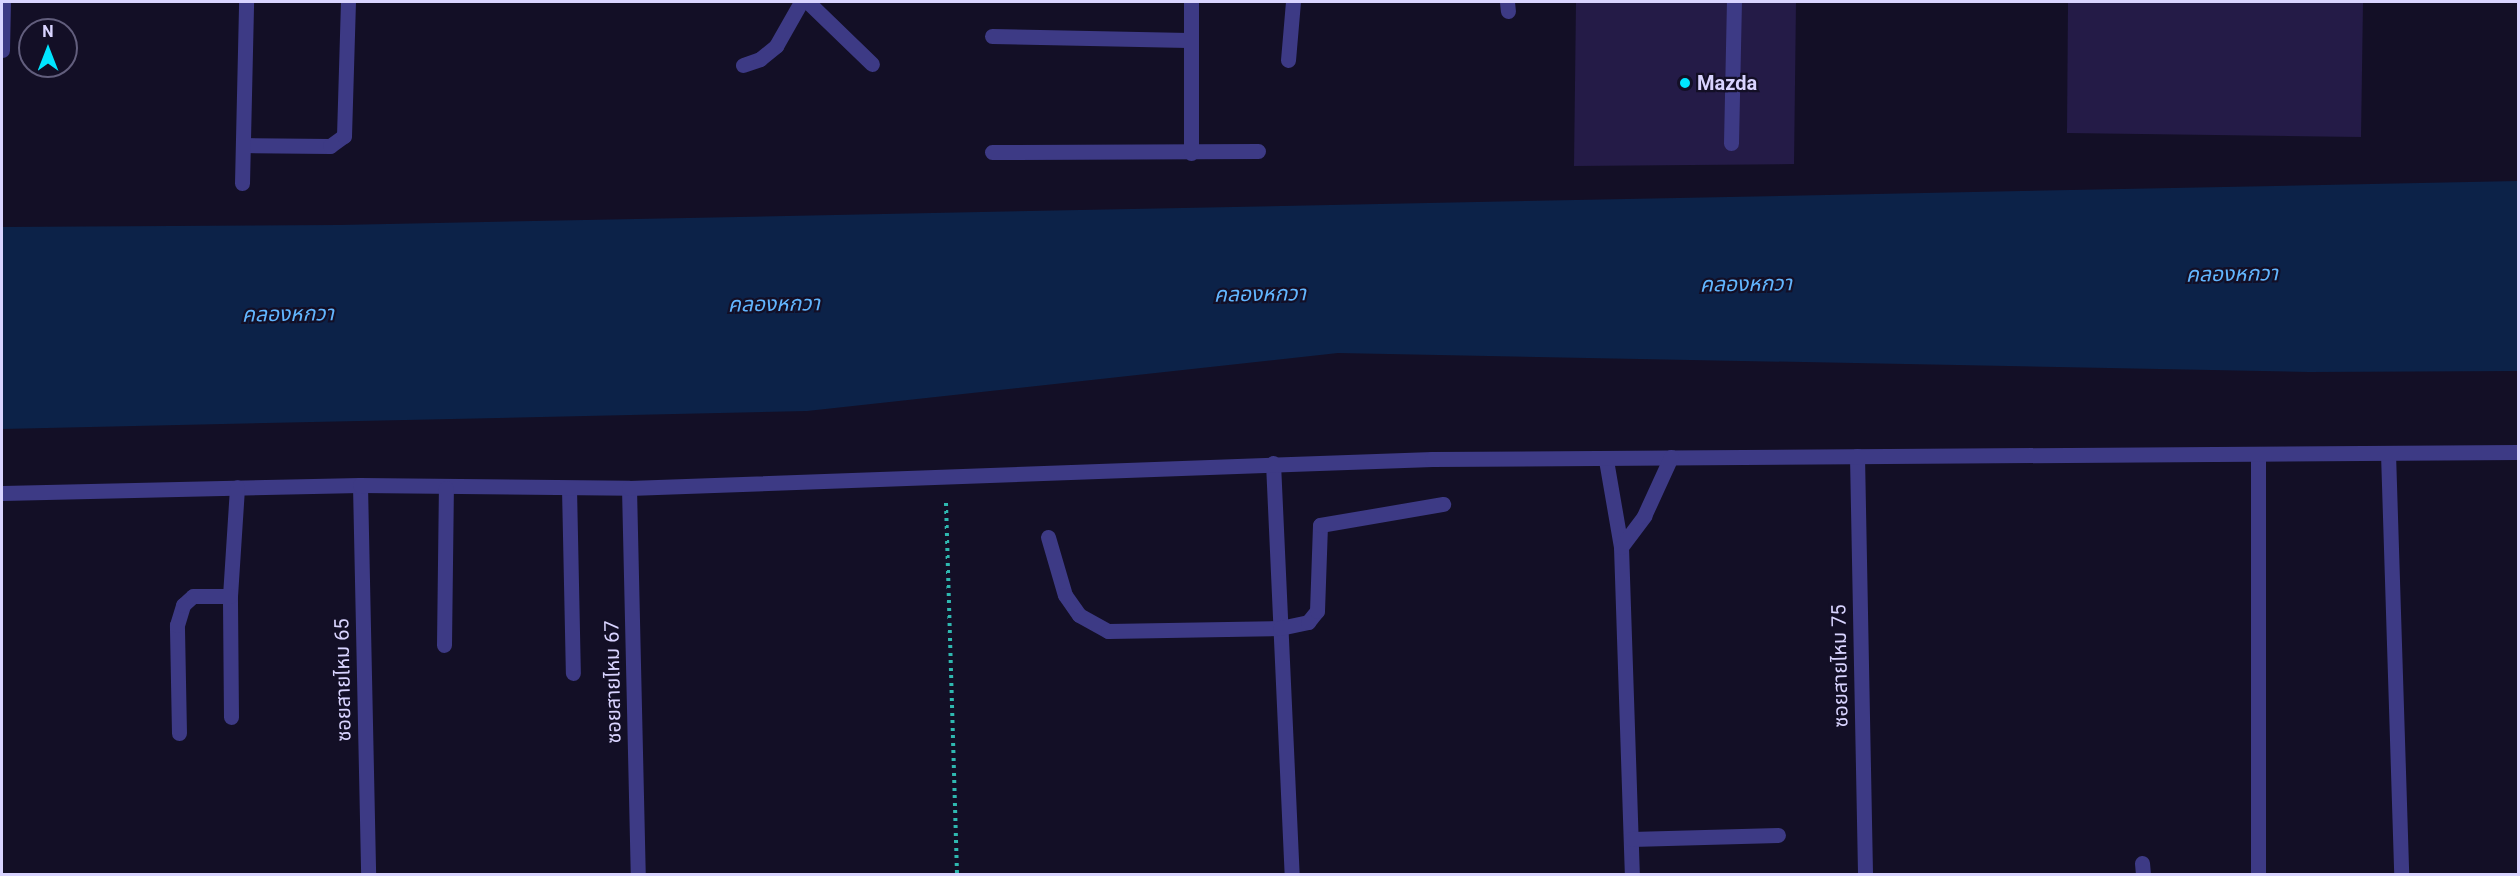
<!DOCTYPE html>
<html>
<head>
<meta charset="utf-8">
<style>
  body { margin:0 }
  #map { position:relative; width:2520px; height:876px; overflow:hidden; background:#130f26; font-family:Roboto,"Noto Sans Thai",sans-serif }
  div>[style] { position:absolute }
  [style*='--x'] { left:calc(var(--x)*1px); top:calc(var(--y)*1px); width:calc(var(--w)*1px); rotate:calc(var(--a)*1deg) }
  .water>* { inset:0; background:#0c2248 }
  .building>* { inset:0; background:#241b47 }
  .path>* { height:4px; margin-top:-2px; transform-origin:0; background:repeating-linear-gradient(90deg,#2fb8b0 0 3px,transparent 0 7.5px) }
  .service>* { height:15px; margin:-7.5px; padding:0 7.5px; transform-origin:7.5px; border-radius:7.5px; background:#3d3a85 }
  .minor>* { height:15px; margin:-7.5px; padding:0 7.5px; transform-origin:7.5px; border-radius:7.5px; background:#3d3a85 }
  .dots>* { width:16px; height:16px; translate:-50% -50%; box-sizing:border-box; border:3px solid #130f26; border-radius:50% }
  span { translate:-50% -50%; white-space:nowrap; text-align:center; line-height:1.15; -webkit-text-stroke:4.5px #130f26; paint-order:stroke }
  .poi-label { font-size:20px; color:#d9d4ff; font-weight:700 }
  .left { translate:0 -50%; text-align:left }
  .street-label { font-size:20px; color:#d9d4ff }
  .water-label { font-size:21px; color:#62b6ff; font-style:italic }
  .frame { position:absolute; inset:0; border:3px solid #d9d4ff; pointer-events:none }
  .north { position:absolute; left:18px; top:18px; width:60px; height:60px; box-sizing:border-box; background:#130f26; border:2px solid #625e7d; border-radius:50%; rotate:0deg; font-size:16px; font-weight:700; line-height:24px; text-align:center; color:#d9d4ff }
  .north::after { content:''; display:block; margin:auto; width:21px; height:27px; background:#00e5ff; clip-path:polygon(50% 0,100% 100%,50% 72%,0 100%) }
</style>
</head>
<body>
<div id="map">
  <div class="water">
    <i style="clip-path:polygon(2518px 181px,2518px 371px,2309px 372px,1338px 353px,807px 411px,2px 429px,2px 227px,339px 225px)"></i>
  </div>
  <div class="building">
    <i style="clip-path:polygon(1576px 2px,1796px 2px,1794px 164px,1574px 166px)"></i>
    <i style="clip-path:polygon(2068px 2px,2363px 2px,2361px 137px,2067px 133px)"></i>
  </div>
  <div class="path">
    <i style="--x:946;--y:503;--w:371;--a:88.3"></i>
  </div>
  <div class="service">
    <i style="--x:1507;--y:2;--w:9;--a:84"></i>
    <i style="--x:992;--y:36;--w:196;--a:1.2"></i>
    <i style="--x:2;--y:50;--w:48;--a:-88.8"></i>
    <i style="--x:1288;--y:60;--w:58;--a:-85.1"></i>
    <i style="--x:1731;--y:143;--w:141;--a:-88.8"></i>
    <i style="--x:243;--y:145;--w:87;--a:0.7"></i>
    <i style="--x:330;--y:146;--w:17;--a:-36"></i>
    <i style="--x:344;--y:136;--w:134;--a:-88.3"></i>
    <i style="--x:992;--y:152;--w:266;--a:-0.2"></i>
    <i style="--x:1191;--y:153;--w:151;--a:-90"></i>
    <i style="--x:242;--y:183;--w:181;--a:-88.7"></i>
  </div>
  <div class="minor">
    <i style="--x:808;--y:2;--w:89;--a:44.1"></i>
    <i style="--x:743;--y:65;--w:18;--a:-19"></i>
    <i style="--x:760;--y:59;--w:21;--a:-39"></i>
    <i style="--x:776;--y:46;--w:51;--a:-60.4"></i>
    <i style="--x:2388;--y:453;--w:421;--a:88.2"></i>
    <i style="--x:2258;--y:454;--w:420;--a:90"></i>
    <i style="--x:1857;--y:456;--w:418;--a:88.9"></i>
    <i style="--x:1606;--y:460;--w:88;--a:80.2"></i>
    <i style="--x:1621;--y:547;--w:327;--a:88.1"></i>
    <i style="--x:1273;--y:463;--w:411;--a:87.4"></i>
    <i style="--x:360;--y:485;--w:389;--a:88.8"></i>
    <i style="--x:569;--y:488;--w:185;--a:88.8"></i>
    <i style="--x:629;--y:488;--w:386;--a:88.7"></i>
    <i style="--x:2;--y:493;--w:358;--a:-1.3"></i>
    <i style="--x:360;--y:485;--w:269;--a:0.6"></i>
    <i style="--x:629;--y:488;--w:804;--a:-2.07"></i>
    <i style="--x:1432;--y:459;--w:1086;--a:-0.37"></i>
    <i style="--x:1048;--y:537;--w:60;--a:73.7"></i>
    <i style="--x:1065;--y:595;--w:24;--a:55"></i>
    <i style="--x:1079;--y:615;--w:33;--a:29"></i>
    <i style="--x:1108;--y:631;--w:172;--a:-1"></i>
    <i style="--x:1280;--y:628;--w:29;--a:-12"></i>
    <i style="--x:1308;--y:622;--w:14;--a:-51"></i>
    <i style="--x:1317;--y:611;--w:86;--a:-88"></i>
    <i style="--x:1320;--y:525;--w:125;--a:-9.7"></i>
    <i style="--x:1621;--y:547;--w:39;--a:-53"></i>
    <i style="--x:1644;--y:516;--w:65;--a:-65.4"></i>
    <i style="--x:444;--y:645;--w:157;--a:-89.3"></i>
    <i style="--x:231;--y:717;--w:121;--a:-90.5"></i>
    <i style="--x:230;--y:596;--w:109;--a:-86.3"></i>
    <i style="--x:179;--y:733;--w:108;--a:-91.1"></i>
    <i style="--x:177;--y:625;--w:21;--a:-73"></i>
    <i style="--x:183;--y:605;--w:13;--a:-42"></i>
    <i style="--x:193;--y:596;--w:37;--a:0"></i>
    <i style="--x:1631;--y:839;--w:147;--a:-1.6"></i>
    <i style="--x:2142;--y:863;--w:11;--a:85"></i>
  </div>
  <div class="dots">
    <i style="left:1685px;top:83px;background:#00e5ff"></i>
  </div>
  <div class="poi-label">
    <span class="left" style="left:1697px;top:83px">Mazda</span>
  </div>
  <div class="street-label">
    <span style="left:1840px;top:666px;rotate:-91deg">ซอยสายไหม 75</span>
    <span style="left:343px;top:680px;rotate:-91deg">ซอยสายไหม 65</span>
    <span style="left:613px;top:682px;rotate:-91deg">ซอยสายไหม 67</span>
  </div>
  <div class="water-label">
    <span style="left:2232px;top:274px;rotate:-1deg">คลองหกวา</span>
    <span style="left:1746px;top:284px;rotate:-1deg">คลองหกวา</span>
    <span style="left:1260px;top:294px;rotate:-1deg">คลองหกวา</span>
    <span style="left:774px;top:304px;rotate:-1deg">คลองหกวา</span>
    <span style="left:288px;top:314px;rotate:-1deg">คลองหกวา</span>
  </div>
  <div class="frame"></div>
  <div class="north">N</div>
</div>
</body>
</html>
